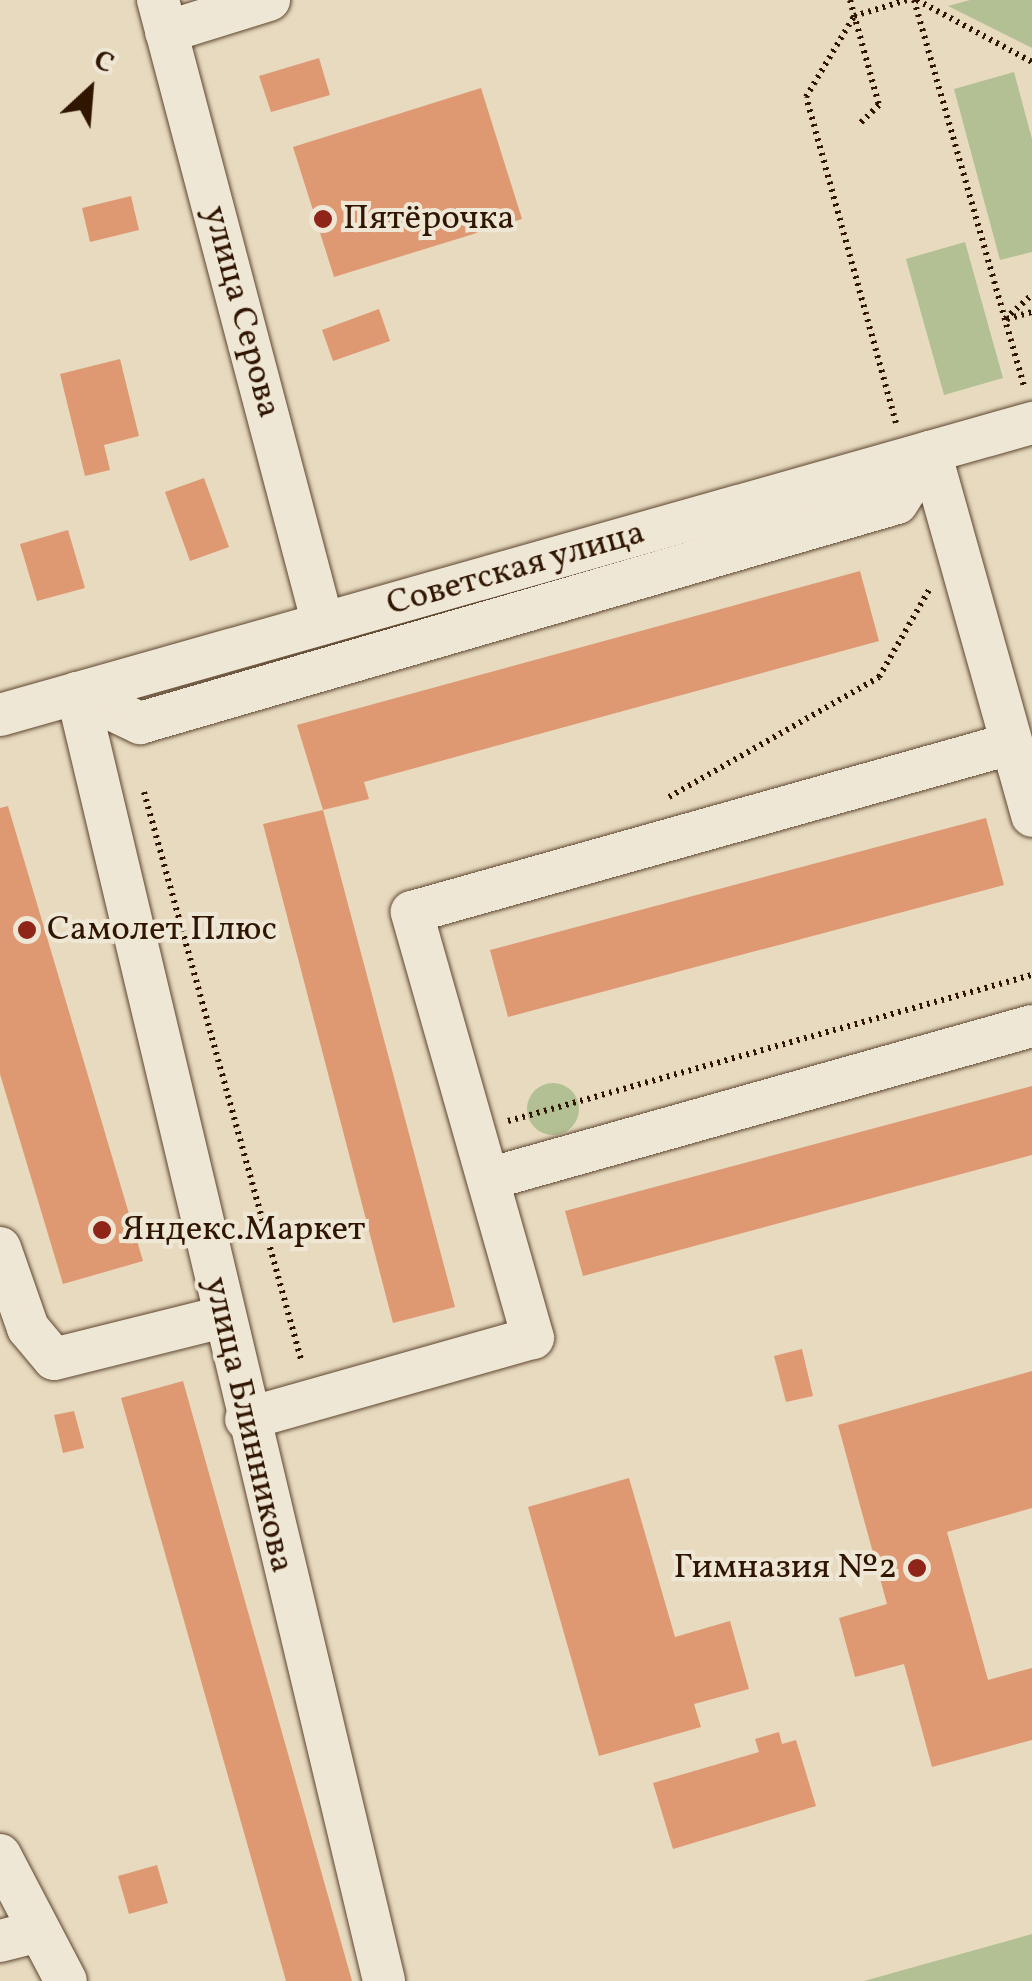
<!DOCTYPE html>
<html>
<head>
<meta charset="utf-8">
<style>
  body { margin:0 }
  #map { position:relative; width:1032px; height:1981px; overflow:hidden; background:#e7dabf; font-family:Vollkorn,serif }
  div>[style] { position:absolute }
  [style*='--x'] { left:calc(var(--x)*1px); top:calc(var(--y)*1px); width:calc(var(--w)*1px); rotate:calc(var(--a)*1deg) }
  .green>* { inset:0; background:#b3c094 }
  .round { border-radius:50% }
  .building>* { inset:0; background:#de9973 }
  .path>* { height:6px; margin-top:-3px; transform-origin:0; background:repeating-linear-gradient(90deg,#301501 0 2.5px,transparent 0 7.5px) }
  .roads { filter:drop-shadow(0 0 2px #5e4630) drop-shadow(0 0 2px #5e4630) }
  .minor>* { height:42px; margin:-21px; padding:0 21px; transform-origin:21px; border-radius:21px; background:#efe7d5 }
  .dots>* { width:28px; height:28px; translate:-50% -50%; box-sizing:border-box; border:5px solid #efe7d5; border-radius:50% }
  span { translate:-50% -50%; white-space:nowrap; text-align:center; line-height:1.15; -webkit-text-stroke:8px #efe7d5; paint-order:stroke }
  .poi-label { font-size:35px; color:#301501 }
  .left { translate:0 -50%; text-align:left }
  .right { translate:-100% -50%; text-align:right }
  .street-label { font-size:35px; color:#301501 }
  .north { position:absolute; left:40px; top:40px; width:100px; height:100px; -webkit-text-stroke:8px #efe7d5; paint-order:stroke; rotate:26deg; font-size:28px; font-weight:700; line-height:40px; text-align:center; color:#301501 }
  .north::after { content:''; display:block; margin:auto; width:35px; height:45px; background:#301501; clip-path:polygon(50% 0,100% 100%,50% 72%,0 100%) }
</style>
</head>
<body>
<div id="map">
  <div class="green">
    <i style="clip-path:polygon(970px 0,1032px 0,1032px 48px,948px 6px)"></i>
    <i style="clip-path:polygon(1014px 72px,1032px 139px,1032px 252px,1000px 260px,954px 89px)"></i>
    <i style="clip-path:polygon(965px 242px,1003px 378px,944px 395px,906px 259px)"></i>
    <i class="round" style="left:527px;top:1083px;width:52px;height:52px"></i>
    <i style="clip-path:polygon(1032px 1934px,1032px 1981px,864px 1981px)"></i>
  </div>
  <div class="building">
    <i style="clip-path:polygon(319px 58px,330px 95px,271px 112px,259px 76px)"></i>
    <i style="clip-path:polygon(481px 88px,522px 219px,334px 277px,293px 147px)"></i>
    <i style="clip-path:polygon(131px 196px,139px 230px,90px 242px,82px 208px)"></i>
    <i style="clip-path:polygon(379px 309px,390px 341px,333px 361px,322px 330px)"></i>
    <i style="clip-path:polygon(120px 359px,139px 436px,104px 445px,110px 470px,85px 476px,60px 374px)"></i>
    <i style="clip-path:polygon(204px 478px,229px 547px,190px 561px,165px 492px)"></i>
    <i style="clip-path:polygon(68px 530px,85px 588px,37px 601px,20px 544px)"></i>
    <i style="clip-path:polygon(860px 571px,879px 641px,364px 782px,369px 799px,323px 810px,297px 725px)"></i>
    <i style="clip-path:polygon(8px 806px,143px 1261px,63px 1284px,0 1074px,0 808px)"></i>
    <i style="clip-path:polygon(323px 810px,455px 1307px,393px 1323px,263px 824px)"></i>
    <i style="clip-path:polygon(986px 818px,1004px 885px,508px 1017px,490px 950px)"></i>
    <i style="clip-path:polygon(1032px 1086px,1032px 1155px,583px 1276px,565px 1211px)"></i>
    <i style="clip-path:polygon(802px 1349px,813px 1396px,786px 1402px,774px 1356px)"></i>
    <i style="clip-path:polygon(1032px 1371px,1032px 1508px,947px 1532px,988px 1680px,1032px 1668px,1032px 1740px,932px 1767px,904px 1664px,855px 1677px,839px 1618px,887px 1604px,838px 1425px)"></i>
    <i style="clip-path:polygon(183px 1381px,352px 1981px,286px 1981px,121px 1398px)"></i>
    <i style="clip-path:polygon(74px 1411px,84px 1448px,63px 1453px,54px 1415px)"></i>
    <i style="clip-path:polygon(629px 1478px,675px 1637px,730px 1621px,749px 1689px,694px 1704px,701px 1727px,599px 1756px,528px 1507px)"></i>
    <i style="clip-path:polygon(779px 1732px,782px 1744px,796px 1740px,816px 1806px,673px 1849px,653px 1783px,759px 1752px,755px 1739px)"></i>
    <i style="clip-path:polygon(157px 1865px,168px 1903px,129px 1914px,118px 1876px)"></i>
  </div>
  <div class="path">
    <i style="--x:850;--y:0;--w:109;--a:74.6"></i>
    <i style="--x:879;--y:105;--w:28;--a:136"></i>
    <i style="--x:914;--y:0;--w:402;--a:74.1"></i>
    <i style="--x:917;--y:0;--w:131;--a:28.3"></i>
    <i style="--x:1005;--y:319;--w:36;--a:-42"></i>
    <i style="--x:1007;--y:319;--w:26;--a:-16"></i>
    <i style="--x:896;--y:423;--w:338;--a:-105.4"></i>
    <i style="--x:806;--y:97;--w:94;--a:-59.3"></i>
    <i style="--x:854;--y:16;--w:55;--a:-16.8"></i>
    <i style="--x:144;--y:792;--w:592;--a:74.53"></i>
    <i style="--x:669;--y:797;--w:242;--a:-29.7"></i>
    <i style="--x:879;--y:677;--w:100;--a:-60.1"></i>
    <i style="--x:508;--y:1121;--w:544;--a:-15.57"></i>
  </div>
  <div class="roads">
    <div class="minor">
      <i style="--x:158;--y:0;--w:645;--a:75.19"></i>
      <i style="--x:166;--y:32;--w:108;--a:-17.3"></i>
      <i style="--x:930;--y:452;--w:378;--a:74.3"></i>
      <i style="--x:77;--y:693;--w:1324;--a:76.59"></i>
      <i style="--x:77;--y:693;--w:70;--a:25.5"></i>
      <i style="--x:140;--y:723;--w:788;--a:-16.2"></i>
      <i style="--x:897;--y:503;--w:61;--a:-57.1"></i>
      <i style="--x:0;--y:715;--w:1073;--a:-15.8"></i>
      <i style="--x:488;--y:1179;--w:565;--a:-15.71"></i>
      <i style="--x:0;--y:1248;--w:85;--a:70.7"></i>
      <i style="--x:28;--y:1328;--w:40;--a:50"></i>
      <i style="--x:54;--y:1359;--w:173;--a:-14"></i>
      <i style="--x:246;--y:1419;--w:298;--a:-15.8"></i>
      <i style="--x:533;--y:1338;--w:443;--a:-105.9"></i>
      <i style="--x:412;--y:912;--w:621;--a:-15.69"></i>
      <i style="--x:0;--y:1855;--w:142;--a:62.4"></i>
      <i style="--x:0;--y:1941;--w:40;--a:-14.4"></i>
    </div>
  </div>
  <div class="dots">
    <i style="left:323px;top:219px;background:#8f2418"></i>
    <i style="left:27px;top:930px;background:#8f2418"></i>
    <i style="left:102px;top:1230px;background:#8f2418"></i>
    <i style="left:917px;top:1568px;background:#8f2418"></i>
  </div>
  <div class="poi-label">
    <span class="left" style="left:343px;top:219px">Пятёрочка</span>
    <span class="left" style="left:47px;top:930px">Самолет Плюс</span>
    <span class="left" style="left:122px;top:1230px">Яндекс.Маркет</span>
    <span class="right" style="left:897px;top:1568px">Гимназия №2</span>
  </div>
  <div class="street-label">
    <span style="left:241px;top:312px;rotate:75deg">улица Серова</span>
    <span style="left:516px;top:569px;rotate:-16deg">Советская улица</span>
    <span style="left:248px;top:1425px;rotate:77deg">улица Блинникова</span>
  </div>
  <div class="north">С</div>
</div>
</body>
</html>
